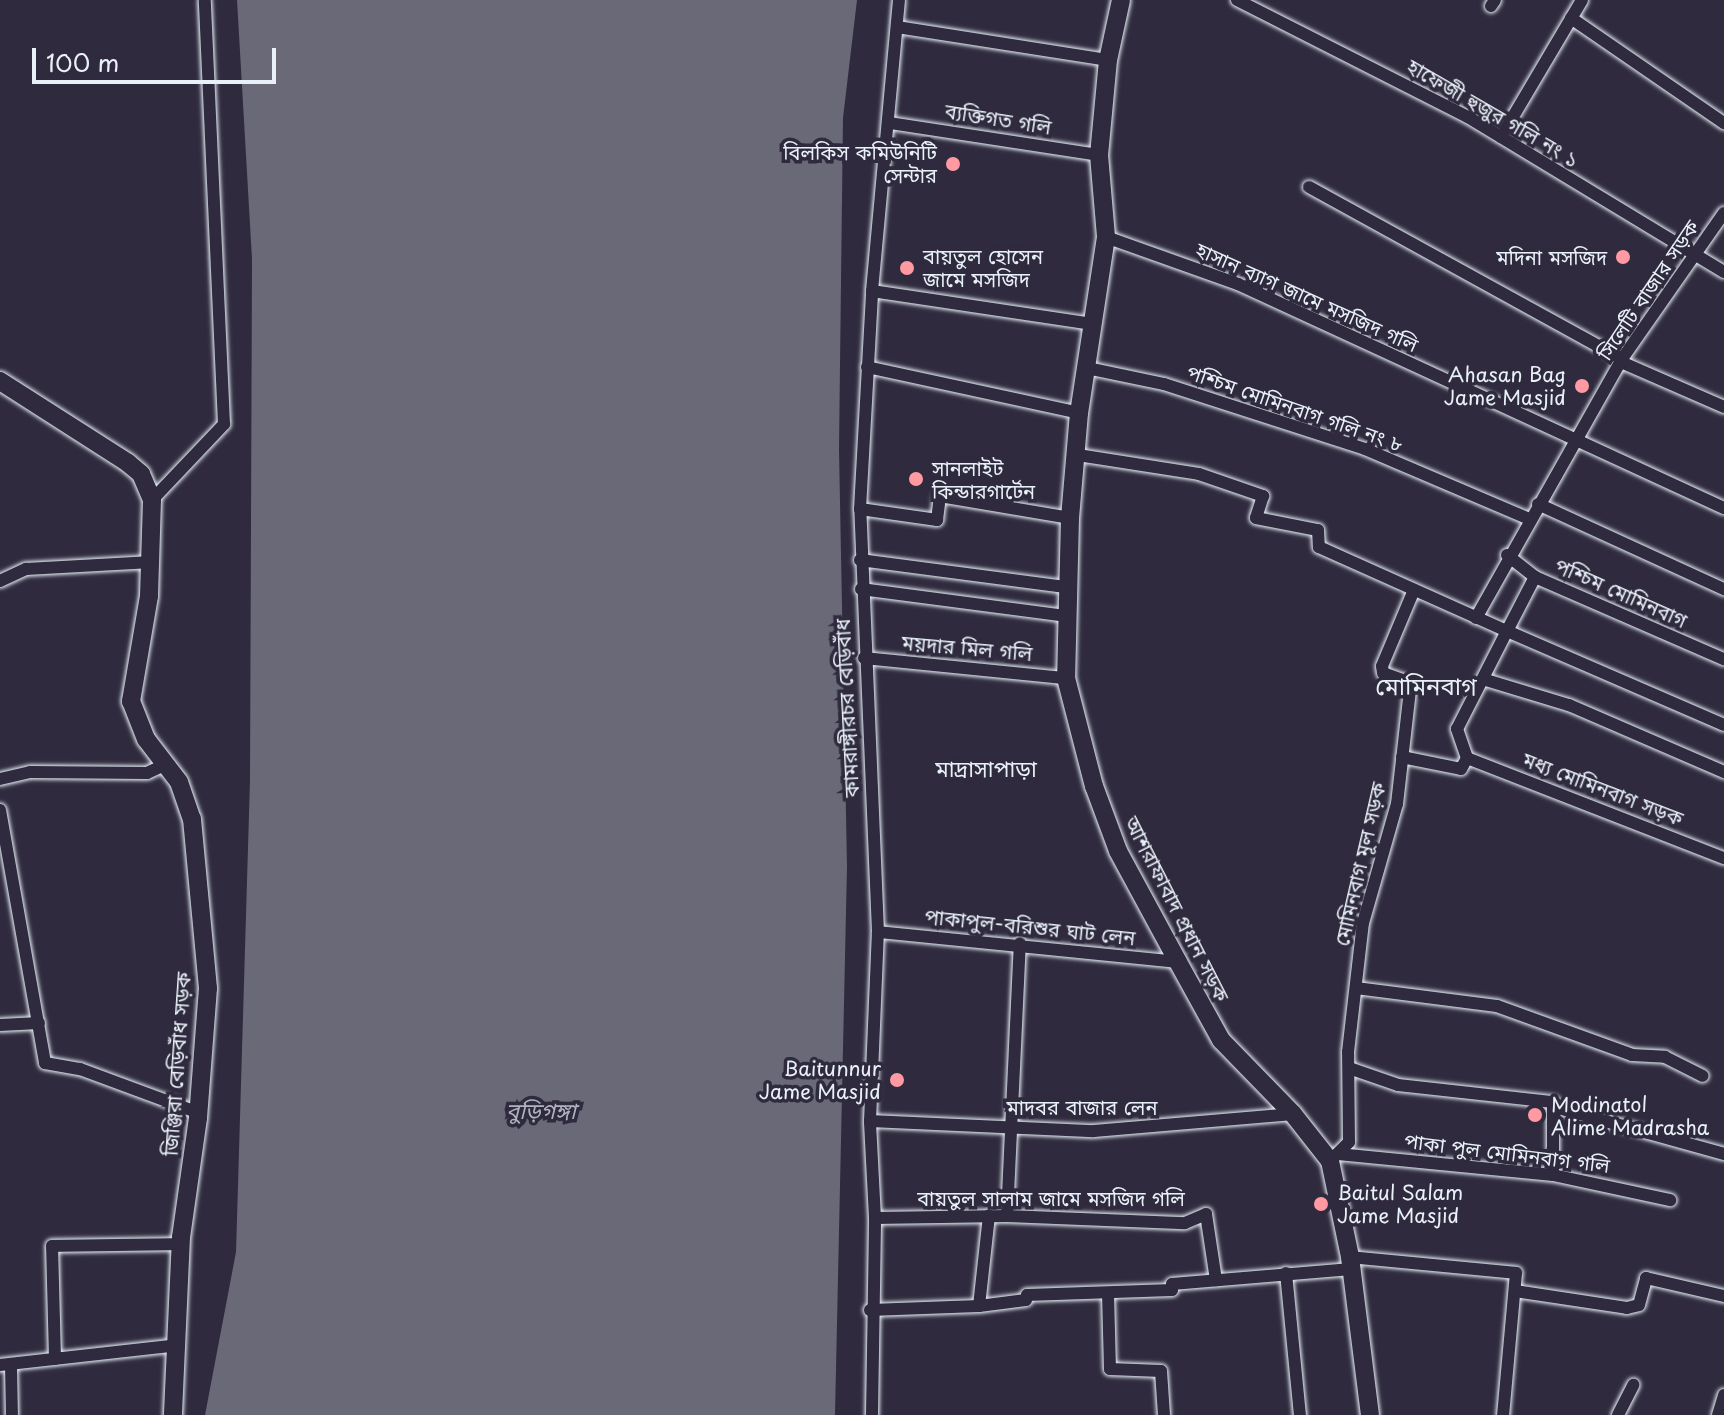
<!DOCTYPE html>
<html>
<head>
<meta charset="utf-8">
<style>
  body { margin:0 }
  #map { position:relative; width:1724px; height:1415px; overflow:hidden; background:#2f2a3d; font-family:"Playpen Sans","Noto Sans Bengali",sans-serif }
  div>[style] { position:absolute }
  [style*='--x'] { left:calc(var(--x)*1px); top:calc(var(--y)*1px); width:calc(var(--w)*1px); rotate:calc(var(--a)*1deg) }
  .water>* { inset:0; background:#696978 }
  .roads { filter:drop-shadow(0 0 2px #e8f1f8) drop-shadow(0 0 2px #e8f1f8) }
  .street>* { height:12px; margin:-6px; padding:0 6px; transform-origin:6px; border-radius:6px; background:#2f2a3d }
  .secondary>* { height:18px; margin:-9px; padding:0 9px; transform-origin:9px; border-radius:9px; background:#2f2a3d }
  .dots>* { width:22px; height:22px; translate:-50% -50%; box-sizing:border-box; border:4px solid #2f2a3d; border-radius:50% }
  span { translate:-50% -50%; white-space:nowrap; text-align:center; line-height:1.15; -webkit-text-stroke:7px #2f2a3d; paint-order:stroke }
  .street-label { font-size:20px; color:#e8f1f8 }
  .poi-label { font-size:20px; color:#e8f1f8 }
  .right { translate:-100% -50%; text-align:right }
  .left { translate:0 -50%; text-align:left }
  .neighbourhood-label { font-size:22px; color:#e8f1f8 }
  .water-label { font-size:22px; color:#afb4be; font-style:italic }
  .quarter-label { font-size:24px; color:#e8f1f8 }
  .scale { position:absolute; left:32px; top:48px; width:244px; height:36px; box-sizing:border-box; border:4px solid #e8f1f8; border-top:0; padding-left:10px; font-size:24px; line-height:28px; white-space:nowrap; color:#e8f1f8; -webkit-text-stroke:6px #2f2a3d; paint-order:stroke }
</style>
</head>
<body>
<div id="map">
  <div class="water">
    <i style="clip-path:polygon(237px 0,857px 0,843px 118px,839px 449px,847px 866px,835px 1415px,205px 1415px,236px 1252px,250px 780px,252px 259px)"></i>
  </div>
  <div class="roads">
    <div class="street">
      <i style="--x:1237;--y:0;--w:259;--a:26.9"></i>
      <i style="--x:1468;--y:117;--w:299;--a:31.2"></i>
      <i style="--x:1491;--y:6;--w:7;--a:-56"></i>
      <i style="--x:1571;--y:18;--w:186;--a:34.5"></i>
      <i style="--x:897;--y:27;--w:214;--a:8.9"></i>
      <i style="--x:890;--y:123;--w:211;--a:8.7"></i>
      <i style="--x:1501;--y:137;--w:159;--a:-59.4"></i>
      <i style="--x:1309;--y:187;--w:357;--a:28.8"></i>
      <i style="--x:1106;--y:237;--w:140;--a:19.6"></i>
      <i style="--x:1238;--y:284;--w:535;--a:24.75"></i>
      <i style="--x:872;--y:291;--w:223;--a:8.5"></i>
      <i style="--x:1621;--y:362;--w:112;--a:23.6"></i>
      <i style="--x:867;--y:367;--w:217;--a:12.2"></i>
      <i style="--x:1087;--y:368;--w:79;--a:11.7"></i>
      <i style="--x:1164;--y:384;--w:211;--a:17.9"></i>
      <i style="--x:1365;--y:449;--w:178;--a:23.1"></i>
      <i style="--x:1078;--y:455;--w:122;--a:8.9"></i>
      <i style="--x:1199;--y:474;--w:68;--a:19"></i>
      <i style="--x:1263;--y:496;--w:23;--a:108"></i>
      <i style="--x:1256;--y:518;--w:63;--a:11"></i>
      <i style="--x:1318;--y:530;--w:17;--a:87"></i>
      <i style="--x:1319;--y:547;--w:206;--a:24.1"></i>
      <i style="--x:1507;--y:631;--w:61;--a:-62.6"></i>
      <i style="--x:152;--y:500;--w:105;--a:-46.5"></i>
      <i style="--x:224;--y:424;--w:424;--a:-92.6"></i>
      <i style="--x:1538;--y:504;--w:205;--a:24.6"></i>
      <i style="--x:860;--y:509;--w:78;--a:8.1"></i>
      <i style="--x:937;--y:520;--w:24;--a:-83"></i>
      <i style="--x:940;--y:496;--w:132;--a:9.6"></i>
      <i style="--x:1507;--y:555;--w:36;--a:38"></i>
      <i style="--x:1535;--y:577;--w:206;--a:23.5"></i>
      <i style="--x:860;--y:560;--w:207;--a:7.5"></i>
      <i style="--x:0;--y:581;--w:29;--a:-25"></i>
      <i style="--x:26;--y:569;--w:126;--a:-3.2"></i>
      <i style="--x:861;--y:589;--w:208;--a:7.5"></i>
      <i style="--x:1476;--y:618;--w:297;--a:-60.6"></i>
      <i style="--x:1622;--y:359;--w:178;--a:-55.1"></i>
      <i style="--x:864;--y:658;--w:203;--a:5.7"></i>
      <i style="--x:1486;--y:680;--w:87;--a:16.8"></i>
      <i style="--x:1569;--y:705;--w:169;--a:23.4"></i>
      <i style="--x:1402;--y:757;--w:60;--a:11.5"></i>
      <i style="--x:1461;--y:769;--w:13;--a:-61"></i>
      <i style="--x:1467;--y:758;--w:31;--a:-109"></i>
      <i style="--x:1457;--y:729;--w:110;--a:-63"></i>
      <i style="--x:1507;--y:631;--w:236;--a:23.4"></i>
      <i style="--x:1467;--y:758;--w:276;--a:21.3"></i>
      <i style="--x:0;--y:779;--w:31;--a:-13"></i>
      <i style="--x:30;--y:772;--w:117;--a:0.5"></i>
      <i style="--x:147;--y:773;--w:19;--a:-25"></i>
      <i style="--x:0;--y:810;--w:257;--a:79.9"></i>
      <i style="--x:45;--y:1063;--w:36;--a:10"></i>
      <i style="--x:80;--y:1069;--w:127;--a:20.3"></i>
      <i style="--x:878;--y:932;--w:301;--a:5.7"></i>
      <i style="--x:1356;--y:988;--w:142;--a:7.3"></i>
      <i style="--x:1497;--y:1006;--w:144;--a:19.9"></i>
      <i style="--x:1632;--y:1055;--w:33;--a:3"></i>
      <i style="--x:1665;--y:1057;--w:42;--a:26.6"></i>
      <i style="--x:0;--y:1025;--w:39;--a:-3"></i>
      <i style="--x:1349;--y:1068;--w:52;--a:19.1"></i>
      <i style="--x:1398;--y:1085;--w:156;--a:6.3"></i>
      <i style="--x:1553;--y:1102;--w:11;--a:38"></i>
      <i style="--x:1562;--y:1109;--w:168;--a:15.5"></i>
      <i style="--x:870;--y:1121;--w:224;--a:2.6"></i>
      <i style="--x:1094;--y:1131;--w:200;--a:-4.9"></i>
      <i style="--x:1338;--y:1154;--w:216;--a:5.6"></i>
      <i style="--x:1553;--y:1175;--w:120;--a:12.1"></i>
      <i style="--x:1330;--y:1161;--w:27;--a:-45"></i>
      <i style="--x:1349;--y:1142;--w:90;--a:-90.6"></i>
      <i style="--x:1348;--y:1052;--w:130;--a:-83.4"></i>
      <i style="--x:1363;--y:923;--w:124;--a:-74.1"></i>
      <i style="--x:1397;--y:804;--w:115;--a:-83.5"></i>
      <i style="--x:1410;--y:690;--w:10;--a:-119"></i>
      <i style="--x:1405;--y:681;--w:23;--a:-160"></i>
      <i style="--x:1383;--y:673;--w:7;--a:-98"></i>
      <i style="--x:1382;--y:666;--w:82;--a:-67.2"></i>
      <i style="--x:1553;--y:1175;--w:73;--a:-90"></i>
      <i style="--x:1007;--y:1216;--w:273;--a:-87.3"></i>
      <i style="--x:875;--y:1218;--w:132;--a:-0.9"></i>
      <i style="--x:1007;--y:1216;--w:178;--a:2.3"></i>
      <i style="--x:1185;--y:1223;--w:23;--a:-23"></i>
      <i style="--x:1206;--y:1214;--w:67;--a:81.4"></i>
      <i style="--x:1350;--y:1257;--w:167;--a:5.5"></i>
      <i style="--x:1516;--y:1273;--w:143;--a:95.2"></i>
      <i style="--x:1286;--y:1273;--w:143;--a:84.4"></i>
      <i style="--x:1515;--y:1291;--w:113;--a:8.6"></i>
      <i style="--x:1627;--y:1308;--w:12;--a:-14"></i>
      <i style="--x:1639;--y:1305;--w:28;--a:-75"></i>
      <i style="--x:1646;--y:1278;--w:80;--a:13"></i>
      <i style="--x:1108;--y:1293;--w:76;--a:88.5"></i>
      <i style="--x:1110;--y:1369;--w:51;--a:2.2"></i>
      <i style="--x:1161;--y:1371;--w:44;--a:86.1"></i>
      <i style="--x:979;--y:1306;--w:91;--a:-83.7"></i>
      <i style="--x:870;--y:1310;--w:109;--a:-2.1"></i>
      <i style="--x:979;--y:1306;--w:47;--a:-7.3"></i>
      <i style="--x:1026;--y:1300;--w:5;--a:-79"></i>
      <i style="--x:1027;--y:1295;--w:145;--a:-2"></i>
      <i style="--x:1172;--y:1290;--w:6;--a:-90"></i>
      <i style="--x:1172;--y:1284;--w:180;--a:-4.8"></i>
      <i style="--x:55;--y:1359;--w:113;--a:-91.5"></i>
      <i style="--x:52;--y:1246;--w:129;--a:-0.9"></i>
      <i style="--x:0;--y:1365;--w:180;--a:-6.4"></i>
      <i style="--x:11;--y:1365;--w:50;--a:88.9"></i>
      <i style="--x:872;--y:1415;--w:197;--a:-89.1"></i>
      <i style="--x:875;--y:1218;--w:97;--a:-93"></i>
      <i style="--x:870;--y:1121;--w:189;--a:-87.6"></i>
      <i style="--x:878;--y:932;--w:423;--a:-92.4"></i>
      <i style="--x:860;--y:509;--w:218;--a:-86.8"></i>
      <i style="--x:872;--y:291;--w:292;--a:-84.7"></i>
      <i style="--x:1618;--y:1415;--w:34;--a:-63"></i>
      <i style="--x:1718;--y:1415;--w:21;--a:-73"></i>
    </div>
    <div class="secondary">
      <i style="--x:1121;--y:0;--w:61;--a:102.2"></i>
      <i style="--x:1108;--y:60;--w:95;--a:95.4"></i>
      <i style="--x:1099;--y:155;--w:82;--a:85.1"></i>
      <i style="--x:1106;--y:237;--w:178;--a:98.7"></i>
      <i style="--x:1079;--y:413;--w:105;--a:94.9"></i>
      <i style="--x:1070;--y:518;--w:160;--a:91.4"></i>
      <i style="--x:1066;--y:678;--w:112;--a:75.5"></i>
      <i style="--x:1094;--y:786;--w:69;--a:69.7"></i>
      <i style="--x:1118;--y:851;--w:126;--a:61.6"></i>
      <i style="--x:1178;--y:962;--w:89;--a:61.1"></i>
      <i style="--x:1221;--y:1040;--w:103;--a:45.8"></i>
      <i style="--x:1293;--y:1114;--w:60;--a:51.8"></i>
      <i style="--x:1330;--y:1161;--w:98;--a:78.2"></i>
      <i style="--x:1350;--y:1257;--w:159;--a:82.8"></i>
      <i style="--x:0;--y:381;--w:152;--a:32.6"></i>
      <i style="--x:128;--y:463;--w:17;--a:40"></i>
      <i style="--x:141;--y:474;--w:28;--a:67"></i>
      <i style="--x:152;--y:500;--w:96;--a:91.8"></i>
      <i style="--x:149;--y:596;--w:107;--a:99.7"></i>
      <i style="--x:131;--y:701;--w:41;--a:68.5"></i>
      <i style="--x:146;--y:739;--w:54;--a:52.5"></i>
      <i style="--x:179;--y:782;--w:39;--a:71"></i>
      <i style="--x:192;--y:819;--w:170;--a:84.6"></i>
      <i style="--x:208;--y:988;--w:130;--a:94.4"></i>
      <i style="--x:198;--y:1118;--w:120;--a:98.1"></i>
      <i style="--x:181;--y:1237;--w:178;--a:92.6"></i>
    </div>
  </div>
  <div class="dots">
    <i style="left:953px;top:164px;background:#ff9aa2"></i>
    <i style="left:1623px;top:257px;background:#ff9aa2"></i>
    <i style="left:907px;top:268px;background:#ff9aa2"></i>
    <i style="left:1582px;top:386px;background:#ff9aa2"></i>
    <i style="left:916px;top:479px;background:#ff9aa2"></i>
    <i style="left:897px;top:1080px;background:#ff9aa2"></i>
    <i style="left:1535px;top:1115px;background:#ff9aa2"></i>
    <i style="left:1321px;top:1204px;background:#ff9aa2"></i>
  </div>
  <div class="street-label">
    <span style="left:1493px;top:113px;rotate:30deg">হাফেজী হুজুর গলি নং ১</span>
    <span style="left:998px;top:119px;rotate:9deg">ব্যক্তিগত গলি</span>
    <span style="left:1648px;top:290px;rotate:-56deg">সিলেটি বাজার সড়ক</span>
    <span style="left:1307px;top:297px;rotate:24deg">হাসান ব্যাগ জামে মসজিদ গলি</span>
    <span style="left:1295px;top:408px;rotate:19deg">পশ্চিম মোমিনবাগ গলি নং ৮</span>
    <span style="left:1621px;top:593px;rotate:24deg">পশ্চিম মোমিনবাগ</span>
    <span style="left:967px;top:648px;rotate:5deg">ময়দার মিল গলি</span>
    <span style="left:847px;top:708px;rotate:-93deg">কামরাঙ্গীরচর বেড়িবাঁধ</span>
    <span style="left:1603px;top:789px;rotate:21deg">মধ্য মোমিনবাগ সড়ক</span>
    <span style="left:1360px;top:864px;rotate:-77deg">মোমিনবাগ মূল সড়ক</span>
    <span style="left:1177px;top:909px;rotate:63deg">আশরাফাবাদ প্রধান সড়ক</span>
    <span style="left:1030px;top:927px;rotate:6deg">পাকাপুল-বরিশুর ঘাট লেন</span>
    <span style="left:177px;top:1064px;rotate:-86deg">জিঞ্জিরা বেড়িবাঁধ সড়ক</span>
    <span style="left:1082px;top:1107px">মাদবর বাজার লেন</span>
    <span style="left:1507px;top:1153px;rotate:7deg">পাকা পুল মোমিনবাগ গলি</span>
    <span style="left:1051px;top:1198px">বায়তুল সালাম জামে মসজিদ গলি</span>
  </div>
  <div class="poi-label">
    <span class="right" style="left:937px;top:164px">বিলকিস কমিউনিটি<br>সেন্টার</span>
    <span class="left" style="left:923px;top:268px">বায়তুল হোসেন<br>জামে মসজিদ</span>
    <span class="right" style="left:1607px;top:257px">মদিনা মসজিদ</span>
    <span class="right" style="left:1566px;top:386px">Ahasan Bag<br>Jame Masjid</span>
    <span class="left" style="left:932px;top:480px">সানলাইট<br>কিন্ডারগার্টেন</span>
    <span class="right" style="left:881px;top:1080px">Baitunnur<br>Jame Masjid</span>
    <span class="left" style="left:1551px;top:1116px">Modinatol<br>Alime Madrasha</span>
    <span class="left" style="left:1337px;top:1204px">Baitul Salam<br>Jame Masjid</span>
  </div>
  <div class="neighbourhood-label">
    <span style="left:986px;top:768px">মাদ্রাসাপাড়া</span>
  </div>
  <div class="water-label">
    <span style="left:541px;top:1110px">বুড়িগঙ্গা</span>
  </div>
  <div class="quarter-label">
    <span style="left:1426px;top:686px">মোমিনবাগ</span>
  </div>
  <div class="scale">100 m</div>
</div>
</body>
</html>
